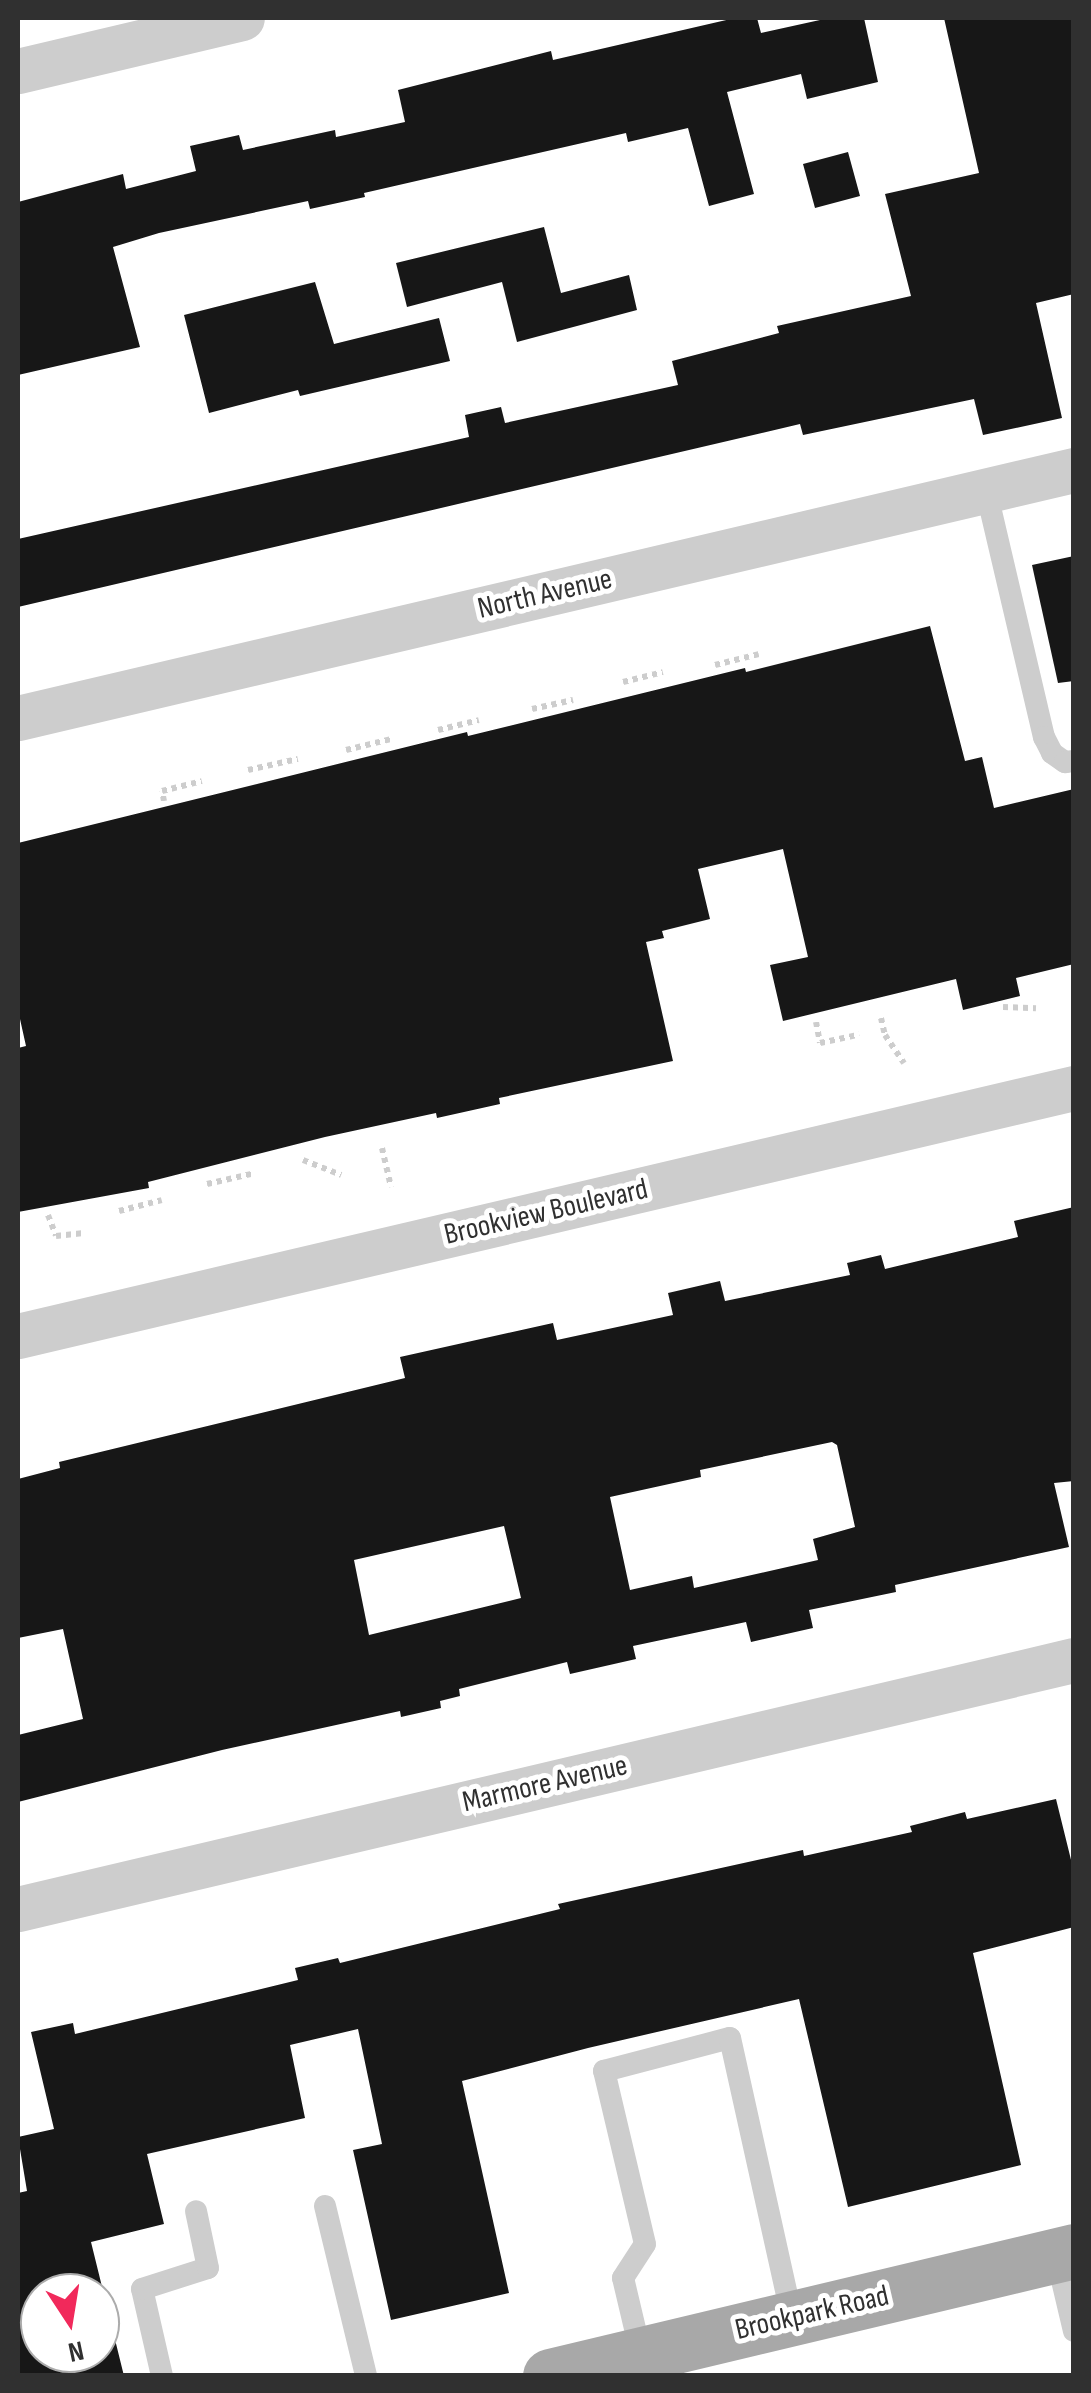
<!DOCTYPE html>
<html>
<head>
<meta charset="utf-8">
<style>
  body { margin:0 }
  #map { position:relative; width:1091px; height:2393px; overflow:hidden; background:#fff; font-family:"Sofia Sans Condensed",sans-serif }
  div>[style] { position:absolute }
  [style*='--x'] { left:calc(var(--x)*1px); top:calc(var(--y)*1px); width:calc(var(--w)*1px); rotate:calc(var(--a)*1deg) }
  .building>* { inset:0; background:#171717 }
  .path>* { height:6px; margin-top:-3px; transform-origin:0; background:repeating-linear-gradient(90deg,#cdcdcd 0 5px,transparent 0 10px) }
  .service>* { height:22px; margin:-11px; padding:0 11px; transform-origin:11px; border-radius:11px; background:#cdcdcd }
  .minor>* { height:45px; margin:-22.5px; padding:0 22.5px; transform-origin:22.5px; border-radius:22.5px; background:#cdcdcd }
  .primary>* { height:55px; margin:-27.5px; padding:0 27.5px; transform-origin:27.5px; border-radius:27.5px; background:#a8a8a8 }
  span { translate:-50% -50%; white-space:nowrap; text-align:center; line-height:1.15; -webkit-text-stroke:10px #fff; paint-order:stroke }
  .street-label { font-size:30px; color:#303030 }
  .frame { position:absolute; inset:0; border:20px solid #303030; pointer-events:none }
  .north { position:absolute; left:20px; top:2273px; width:100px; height:100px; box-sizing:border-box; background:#fff; border:2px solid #acacac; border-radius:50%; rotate:168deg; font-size:28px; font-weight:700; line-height:40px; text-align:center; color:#303030 }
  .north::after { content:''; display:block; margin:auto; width:35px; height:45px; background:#f1295b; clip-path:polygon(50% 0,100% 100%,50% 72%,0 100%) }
</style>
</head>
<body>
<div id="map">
  <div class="building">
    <i style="clip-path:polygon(735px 18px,757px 18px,761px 33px,829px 18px,864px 18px,878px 82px,807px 99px,801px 74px,727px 92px,754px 194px,709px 206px,688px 128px,628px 142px,626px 133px,364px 193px,365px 197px,310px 209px,308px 201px,159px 233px,113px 247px,140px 347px,18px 375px,18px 202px,123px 174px,126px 189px,196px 171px,190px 146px,239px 135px,243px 150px,335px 130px,336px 137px,405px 122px,398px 90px,551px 51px,553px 60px)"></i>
    <i style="clip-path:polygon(944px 18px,1074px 18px,1074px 294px,1036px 303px,1062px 418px,983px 435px,974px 399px,803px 435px,800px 424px,18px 607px,18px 539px,469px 437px,465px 415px,501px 407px,505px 423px,678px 385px,672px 361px,779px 333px,777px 326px,911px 296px,885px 194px,979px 173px)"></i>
    <i style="clip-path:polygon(848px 152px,860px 196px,815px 208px,803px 164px)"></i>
    <i style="clip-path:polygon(544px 227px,561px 293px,629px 275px,637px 310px,517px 342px,502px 282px,407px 307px,396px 263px)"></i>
    <i style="clip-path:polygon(315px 282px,334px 344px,439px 318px,450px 361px,300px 396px,298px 390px,209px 413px,184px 315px)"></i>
    <i style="clip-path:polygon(1074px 556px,1074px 681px,1058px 683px,1032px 565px)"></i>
    <i style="clip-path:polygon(930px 626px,965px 761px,982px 757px,994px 808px,1074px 789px,1074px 964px,1016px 978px,1020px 996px,963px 1010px,956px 979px,783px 1021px,770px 965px,808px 957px,783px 849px,698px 869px,710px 919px,662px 931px,664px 938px,646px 942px,673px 1061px,499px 1098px,500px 1104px,437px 1118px,436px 1113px,325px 1137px,148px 1182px,149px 1188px,18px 1212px,18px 1048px,26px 1046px,18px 1010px,18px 843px,467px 732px,468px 736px,745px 668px,746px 672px)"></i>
    <i style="clip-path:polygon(evenodd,1074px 1207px,1074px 1481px,1054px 1483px,1069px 1547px,895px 1585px,896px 1592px,809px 1610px,813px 1628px,751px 1642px,746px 1622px,633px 1646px,636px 1659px,570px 1674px,567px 1662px,459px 1689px,460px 1696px,440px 1701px,441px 1708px,401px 1717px,400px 1711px,222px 1750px,18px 1802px,18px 1735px,83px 1719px,63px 1629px,18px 1638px,18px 1479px,60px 1468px,59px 1462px,405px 1378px,400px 1357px,553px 1323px,557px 1340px,673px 1315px,668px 1293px,720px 1281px,725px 1301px,850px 1275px,847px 1263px,881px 1255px,885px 1269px,1018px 1237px,1014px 1221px,1074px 1207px,832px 1442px,837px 1445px,855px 1527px,813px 1539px,818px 1560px,694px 1588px,692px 1576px,630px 1590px,610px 1497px,701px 1477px,700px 1470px,832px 1442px,1074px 1207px,504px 1526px,521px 1598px,369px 1635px,354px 1560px,504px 1526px)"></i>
    <i style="clip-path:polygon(evenodd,1056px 1799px,1074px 1872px,1074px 1927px,973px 1953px,1021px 2165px,848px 2207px,799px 1999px,588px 2048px,462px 2081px,509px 2293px,391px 2320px,353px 2150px,382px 2144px,358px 2029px,290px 2045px,305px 2118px,147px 2154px,164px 2224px,91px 2242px,124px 2376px,18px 2376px,18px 2193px,27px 2191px,18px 2137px,54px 2129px,31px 2032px,73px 2023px,75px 2034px,298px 1980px,295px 1968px,338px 1958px,340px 1963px,560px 1909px,558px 1904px,803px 1850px,804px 1856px,912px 1832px,910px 1826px,965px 1812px,967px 1819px,1056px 1799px,40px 2293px,100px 2293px,100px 2353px,40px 2353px,40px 2293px)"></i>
  </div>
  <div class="path">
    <i style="--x:715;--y:665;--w:45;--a:-14"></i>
    <i style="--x:623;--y:682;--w:41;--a:-14"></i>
    <i style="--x:532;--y:709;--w:42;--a:-12.4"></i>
    <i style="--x:438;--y:730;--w:42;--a:-13.7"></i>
    <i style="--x:346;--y:750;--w:46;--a:-13.7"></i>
    <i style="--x:248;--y:770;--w:51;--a:-12.4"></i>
    <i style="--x:164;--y:801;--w:10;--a:-101"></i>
    <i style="--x:162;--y:791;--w:41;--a:-14"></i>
    <i style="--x:1003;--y:1007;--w:33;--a:2"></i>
    <i style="--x:881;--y:1018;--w:17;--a:77"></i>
    <i style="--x:885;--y:1035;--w:34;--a:56"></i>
    <i style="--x:816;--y:1022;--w:21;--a:79"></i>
    <i style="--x:820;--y:1043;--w:40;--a:-12"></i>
    <i style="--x:382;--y:1148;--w:40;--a:77"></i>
    <i style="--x:303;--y:1160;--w:41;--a:21.5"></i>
    <i style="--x:207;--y:1184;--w:49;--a:-12.9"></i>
    <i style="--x:119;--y:1211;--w:44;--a:-14.3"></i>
    <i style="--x:48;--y:1215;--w:22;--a:69"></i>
    <i style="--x:56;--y:1236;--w:28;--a:-6"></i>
  </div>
  <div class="service">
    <i style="--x:986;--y:490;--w:254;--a:76.8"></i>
    <i style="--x:1044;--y:737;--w:18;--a:63"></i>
    <i style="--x:1052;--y:753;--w:16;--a:35"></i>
    <i style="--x:1065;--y:762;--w:9;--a:-6"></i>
    <i style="--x:325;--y:2206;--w:175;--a:76.4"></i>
    <i style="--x:1056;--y:2255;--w:78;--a:76.7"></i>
    <i style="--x:641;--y:2354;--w:78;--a:-103.3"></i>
    <i style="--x:623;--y:2278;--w:40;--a:-57.1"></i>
    <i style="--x:645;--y:2244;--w:178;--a:-103.3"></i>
    <i style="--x:604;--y:2071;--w:130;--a:-14.7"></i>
    <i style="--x:730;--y:2038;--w:287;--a:77.5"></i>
    <i style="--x:162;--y:2376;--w:89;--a:-102.9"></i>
    <i style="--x:142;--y:2289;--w:69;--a:-17.7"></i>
    <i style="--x:208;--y:2268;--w:58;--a:-101.9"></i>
  </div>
  <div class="minor">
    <i style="--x:18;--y:71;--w:230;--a:-13.3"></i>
    <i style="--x:18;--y:718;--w:1085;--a:-13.22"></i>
    <i style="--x:18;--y:1336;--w:1085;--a:-13.22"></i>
    <i style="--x:18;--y:1909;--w:1085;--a:-13.27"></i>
  </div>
  <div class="primary">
    <i style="--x:550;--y:2376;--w:539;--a:-13.42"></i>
  </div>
  <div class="street-label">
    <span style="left:545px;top:594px;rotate:-13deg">North Avenue</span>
    <span style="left:546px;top:1212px;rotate:-13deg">Brookview Boulevard</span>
    <span style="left:545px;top:1784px;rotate:-13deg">Marmore Avenue</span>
    <span style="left:812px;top:2313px;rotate:-13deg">Brookpark Road</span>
  </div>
  <div class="frame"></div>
  <div class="north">N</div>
</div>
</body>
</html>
